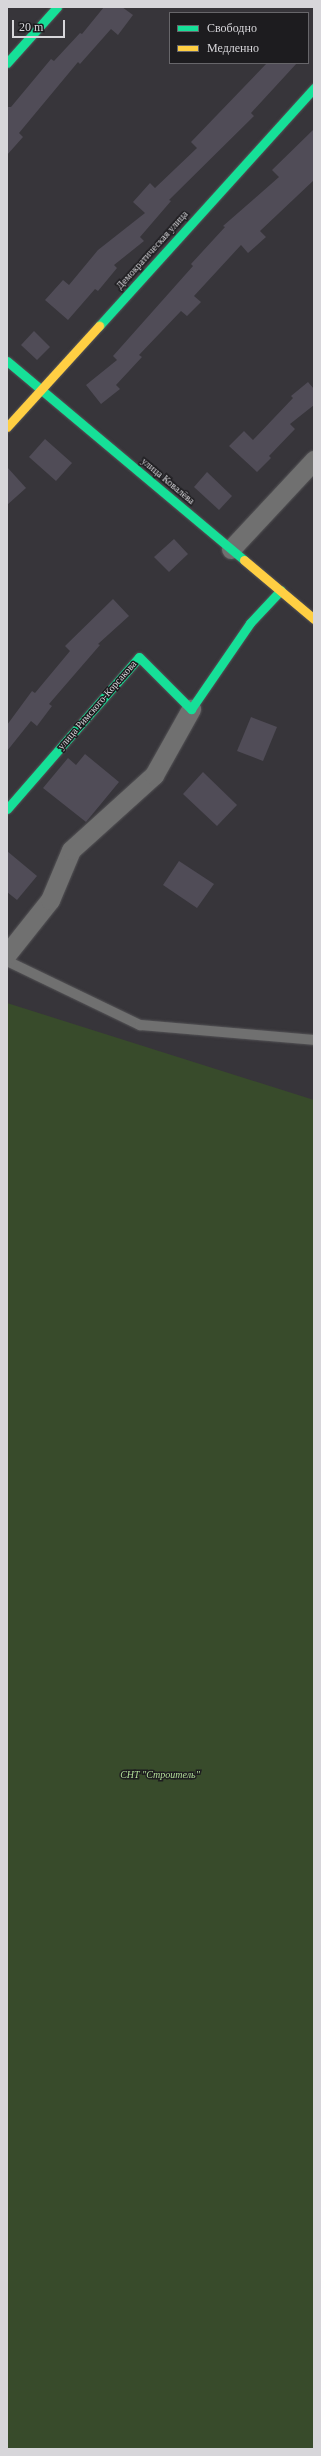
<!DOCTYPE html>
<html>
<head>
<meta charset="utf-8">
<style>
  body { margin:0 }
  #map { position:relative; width:321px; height:2456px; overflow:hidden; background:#37353a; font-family:Georgia,serif }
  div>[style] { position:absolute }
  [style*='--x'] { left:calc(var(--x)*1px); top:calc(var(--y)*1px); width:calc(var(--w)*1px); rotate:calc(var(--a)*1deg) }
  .green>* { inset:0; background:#384b2b }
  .building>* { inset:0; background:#504c57 }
  .roads { filter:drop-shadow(0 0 1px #545356) drop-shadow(0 0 1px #545356) }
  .lane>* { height:10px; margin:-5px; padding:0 5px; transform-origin:5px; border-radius:5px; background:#707070 }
  .street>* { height:19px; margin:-9.5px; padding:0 9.5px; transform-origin:9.5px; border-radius:9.5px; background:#707070 }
  .fast>* { height:9px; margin:-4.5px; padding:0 4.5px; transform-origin:4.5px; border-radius:4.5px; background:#16e098 }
  .slow>* { height:9px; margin:-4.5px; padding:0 4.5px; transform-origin:4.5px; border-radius:4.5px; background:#ffcf43 }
  span { translate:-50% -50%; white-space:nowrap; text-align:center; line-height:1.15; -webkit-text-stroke:3px #1d1c1f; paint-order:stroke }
  .street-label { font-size:10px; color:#d7d6da }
  .park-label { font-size:10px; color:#b2de99; font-style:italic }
  .frame { position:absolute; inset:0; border:8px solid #d7d6da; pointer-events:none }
  .legend { position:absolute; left:169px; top:12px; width:140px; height:52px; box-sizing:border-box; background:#1d1c1f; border:1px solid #67666a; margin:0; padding:5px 7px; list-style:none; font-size:12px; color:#d7d6da }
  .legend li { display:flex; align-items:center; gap:8px; height:20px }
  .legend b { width:20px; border:1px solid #67666a }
  .scale { position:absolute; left:12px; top:20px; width:53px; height:18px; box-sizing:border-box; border:2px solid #d7d6da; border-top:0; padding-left:5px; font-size:12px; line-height:14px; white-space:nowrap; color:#d7d6da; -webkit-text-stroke:3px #1d1c1f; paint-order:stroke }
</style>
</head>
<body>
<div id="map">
  <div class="green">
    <i style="clip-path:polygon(7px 1003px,314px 1100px,314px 2449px,7px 2449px)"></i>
  </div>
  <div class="building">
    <i style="clip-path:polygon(104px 7px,122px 7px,133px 15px,118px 35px,111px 29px,80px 64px,78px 62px,19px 133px,23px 137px,7px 155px,7px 107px,11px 107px,51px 59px,54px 61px,80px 33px,82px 34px)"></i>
    <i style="clip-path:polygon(267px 63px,297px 63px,251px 113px,254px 116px,169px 200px,171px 201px,140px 237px,144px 241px,114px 265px,117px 268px,98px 291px,95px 289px,68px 320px,45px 300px,63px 280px,69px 285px,98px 250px,145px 213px,133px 202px,150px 183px,155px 188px,197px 148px,191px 142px)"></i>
    <i style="clip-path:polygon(314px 129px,314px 180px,260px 231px,266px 237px,248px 253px,241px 245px,194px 296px,201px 302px,187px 316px,181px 311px,139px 355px,142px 357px,116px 385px,120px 389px,101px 404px,86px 385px,117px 360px,113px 356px,193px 266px,191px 264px,225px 227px,223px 226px,279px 177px,272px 170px)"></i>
    <i style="clip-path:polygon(34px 331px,50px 347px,37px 360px,21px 345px)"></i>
    <i style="clip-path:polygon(308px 382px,314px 389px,314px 405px,290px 424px,295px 429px,269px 456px,271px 458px,257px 472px,229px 446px,244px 431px,253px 440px,293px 398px,291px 396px)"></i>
    <i style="clip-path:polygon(45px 439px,72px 463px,56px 481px,29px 457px)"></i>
    <i style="clip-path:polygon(7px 467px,26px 488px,7px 505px)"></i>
    <i style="clip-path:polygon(207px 472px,232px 496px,219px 510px,194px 487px)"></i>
    <i style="clip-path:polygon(174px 539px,188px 554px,169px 572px,154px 557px)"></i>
    <i style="clip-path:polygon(113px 599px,129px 616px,98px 644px,100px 645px,49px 704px,52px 706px,37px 726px,31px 721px,7px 751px,7px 725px,32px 691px,35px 693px,70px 651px,65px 646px)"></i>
    <i style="clip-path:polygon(251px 717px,277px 727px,263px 761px,237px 751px)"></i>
    <i style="clip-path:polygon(85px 754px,119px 782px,86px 822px,43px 788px,68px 758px,76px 765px)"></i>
    <i style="clip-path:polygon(203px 772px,237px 805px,217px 826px,183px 794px)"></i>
    <i style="clip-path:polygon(7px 851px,37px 876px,17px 900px,7px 892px)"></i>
    <i style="clip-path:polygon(179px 861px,214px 884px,197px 908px,163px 885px)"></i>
  </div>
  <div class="roads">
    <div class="lane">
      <i style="--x:7;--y:961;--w:148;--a:25.7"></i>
      <i style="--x:140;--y:1025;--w:175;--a:4.9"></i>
    </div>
    <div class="street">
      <i style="--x:231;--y:549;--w:122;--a:-47"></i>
      <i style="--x:7;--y:954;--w:69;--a:-51.5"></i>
      <i style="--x:50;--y:900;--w:54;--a:-67.2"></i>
      <i style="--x:71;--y:850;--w:112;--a:-42.1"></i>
      <i style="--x:154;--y:775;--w:76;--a:-60.7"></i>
    </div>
    <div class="fast">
      <i style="--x:7;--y:63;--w:75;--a:-48.2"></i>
      <i style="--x:99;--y:326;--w:321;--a:-47.9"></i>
      <i style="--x:7;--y:361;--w:309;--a:40"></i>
      <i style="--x:7;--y:809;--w:201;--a:-49"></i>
      <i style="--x:139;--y:657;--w:74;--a:45"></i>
      <i style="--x:191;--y:709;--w:104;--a:-55.5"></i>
      <i style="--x:250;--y:623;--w:45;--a:-46.8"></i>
    </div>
    <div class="slow">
      <i style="--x:7;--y:427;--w:137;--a:-47.7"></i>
      <i style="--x:244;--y:560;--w:92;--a:40.1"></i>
    </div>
  </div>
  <div class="street-label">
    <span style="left:152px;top:250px;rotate:-48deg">Демократическая улица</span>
    <span style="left:168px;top:481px;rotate:40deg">улица Ковалёва</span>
    <span style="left:97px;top:705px;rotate:-49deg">улица Римского-Корсакова</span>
  </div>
  <div class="park-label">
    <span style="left:160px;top:1775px">СНТ "Строитель"</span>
  </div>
  <div class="frame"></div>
  <ul class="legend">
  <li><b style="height:5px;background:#16e098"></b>Свободно</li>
  <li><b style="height:5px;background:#ffcf43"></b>Медленно</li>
  </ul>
  <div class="scale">20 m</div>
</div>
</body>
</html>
